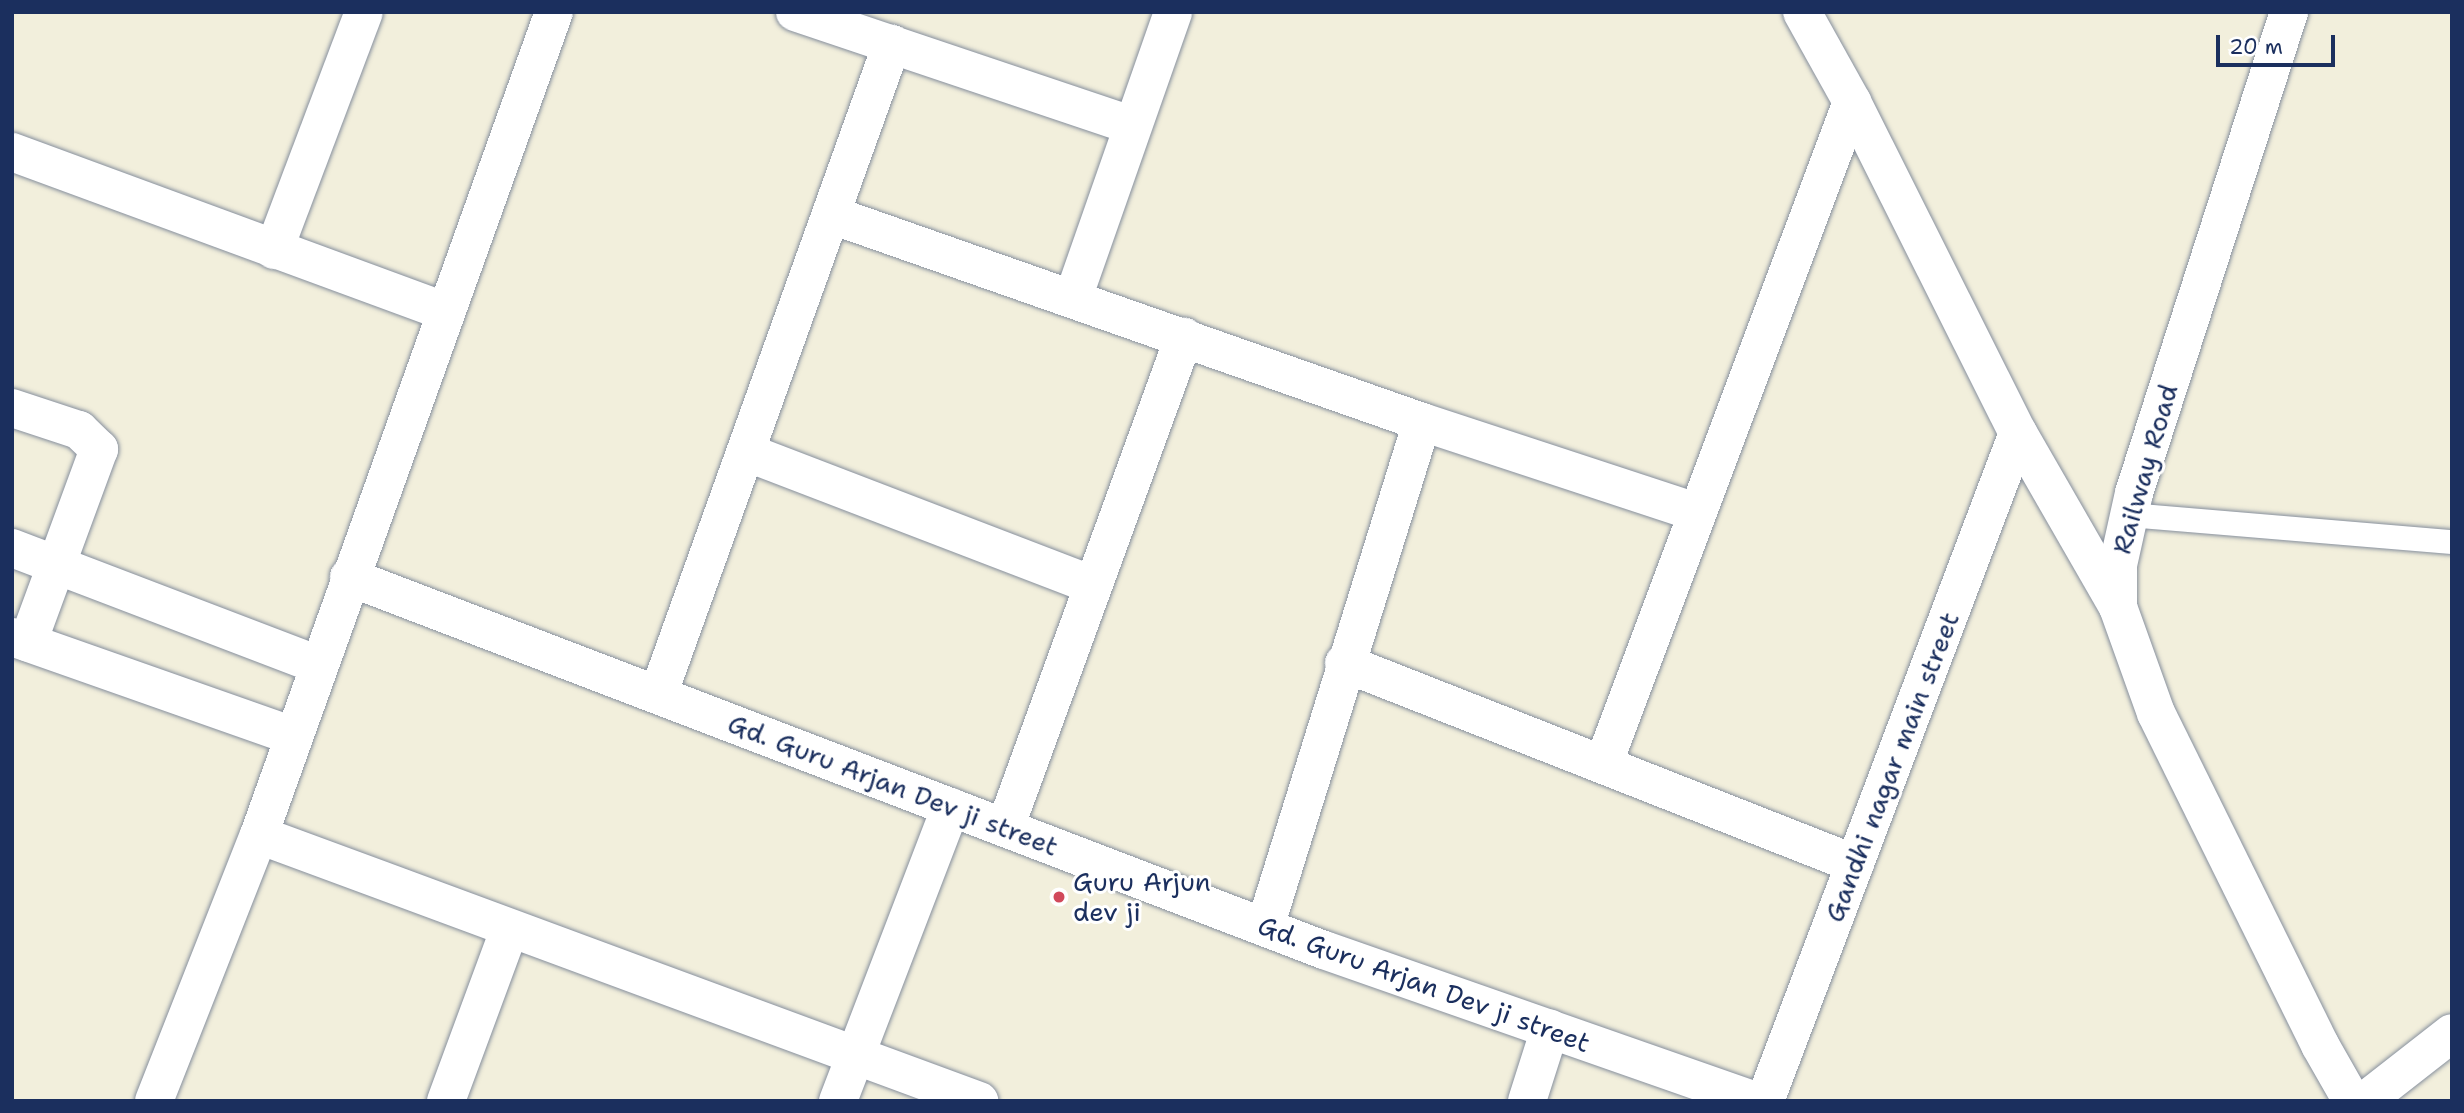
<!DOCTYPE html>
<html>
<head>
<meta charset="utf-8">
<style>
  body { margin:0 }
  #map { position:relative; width:2464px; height:1113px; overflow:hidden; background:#f2efdc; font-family:"Shantell Sans",sans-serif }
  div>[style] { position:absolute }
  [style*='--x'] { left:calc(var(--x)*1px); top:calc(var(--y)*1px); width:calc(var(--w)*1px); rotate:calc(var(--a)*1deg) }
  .roads { filter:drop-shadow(0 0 2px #868f9d) drop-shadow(0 0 2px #868f9d) }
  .lane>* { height:24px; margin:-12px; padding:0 12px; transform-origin:12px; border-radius:12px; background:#fff }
  .street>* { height:38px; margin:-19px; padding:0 19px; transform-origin:19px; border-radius:19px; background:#fff }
  .dots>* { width:19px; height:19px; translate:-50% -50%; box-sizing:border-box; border:4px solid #fff; border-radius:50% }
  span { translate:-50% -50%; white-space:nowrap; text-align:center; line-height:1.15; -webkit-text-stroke:6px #fff; paint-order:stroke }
  .street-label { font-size:26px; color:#1b2f5e }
  .poi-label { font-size:26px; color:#1b2f5e }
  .left { translate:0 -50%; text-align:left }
  .frame { position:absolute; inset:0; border:14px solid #1b2f5e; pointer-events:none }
  .scale { position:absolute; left:2216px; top:35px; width:119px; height:32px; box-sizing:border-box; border:4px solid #1b2f5e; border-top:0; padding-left:9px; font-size:21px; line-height:24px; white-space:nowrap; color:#1b2f5e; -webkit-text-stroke:5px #fff; paint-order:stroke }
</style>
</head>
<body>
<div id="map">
  <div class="roads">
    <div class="lane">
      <i style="--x:2129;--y:515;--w:324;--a:4.8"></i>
    </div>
    <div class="street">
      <i style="--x:795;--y:12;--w:354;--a:18.6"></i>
      <i style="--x:1802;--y:12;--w:103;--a:60.9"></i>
      <i style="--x:1852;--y:102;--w:370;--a:63.4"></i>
      <i style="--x:2018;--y:433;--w:201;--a:60.1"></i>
      <i style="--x:2289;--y:12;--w:505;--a:107.86"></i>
      <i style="--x:2134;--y:493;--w:74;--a:102.5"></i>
      <i style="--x:2118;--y:565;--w:42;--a:90"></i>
      <i style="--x:2118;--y:607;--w:113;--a:70.3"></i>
      <i style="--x:2156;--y:713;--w:370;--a:63.7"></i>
      <i style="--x:2320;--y:1045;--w:64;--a:60.3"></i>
      <i style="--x:12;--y:152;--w:459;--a:20.2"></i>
      <i style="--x:832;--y:215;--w:625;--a:19.33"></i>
      <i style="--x:1422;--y:422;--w:288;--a:18.2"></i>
      <i style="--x:274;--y:250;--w:254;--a:-69.3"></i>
      <i style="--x:1073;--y:298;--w:303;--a:-70.7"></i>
      <i style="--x:12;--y:408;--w:71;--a:18.2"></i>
      <i style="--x:79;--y:430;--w:28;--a:44"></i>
      <i style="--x:99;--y:449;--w:206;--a:110.2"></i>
      <i style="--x:746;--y:452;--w:371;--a:21"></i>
      <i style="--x:12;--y:548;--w:328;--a:20.9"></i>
      <i style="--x:349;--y:577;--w:1044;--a:20.94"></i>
      <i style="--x:1324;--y:950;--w:457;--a:19.3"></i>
      <i style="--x:12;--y:637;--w:298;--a:19.4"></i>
      <i style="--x:1344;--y:663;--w:549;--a:21.47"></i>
      <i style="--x:658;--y:695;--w:692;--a:-70.23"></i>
      <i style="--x:1603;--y:765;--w:708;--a:-69.42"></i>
      <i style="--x:1005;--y:828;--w:523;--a:-69.97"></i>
      <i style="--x:259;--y:835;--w:768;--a:20.28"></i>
      <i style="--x:1265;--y:927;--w:529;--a:-72.73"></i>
      <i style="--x:154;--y:1101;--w:286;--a:-68.5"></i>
      <i style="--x:259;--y:835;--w:874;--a:-70.28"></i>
      <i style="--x:446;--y:1101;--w:184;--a:-69.7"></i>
      <i style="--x:838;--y:1101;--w:315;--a:-69"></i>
      <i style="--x:1527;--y:1101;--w:76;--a:-72.3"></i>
      <i style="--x:1765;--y:1101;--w:714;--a:-69.26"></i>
      <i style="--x:2365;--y:1101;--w:110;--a:-38"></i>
    </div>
  </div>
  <div class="dots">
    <i style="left:1059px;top:897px;background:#d1495b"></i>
  </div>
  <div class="street-label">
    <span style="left:2145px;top:469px;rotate:-74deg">Railway Road</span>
    <span style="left:1892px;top:767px;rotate:-69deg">Gandhi nagar main street</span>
    <span style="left:893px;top:785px;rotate:21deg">Gd. Guru Arjan Dev ji street</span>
    <span style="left:1424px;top:984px;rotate:20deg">Gd. Guru Arjan Dev ji street</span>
  </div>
  <div class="poi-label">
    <span class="left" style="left:1073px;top:897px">Guru Arjun<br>dev ji</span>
  </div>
  <div class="frame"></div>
  <div class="scale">20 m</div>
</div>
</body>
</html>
